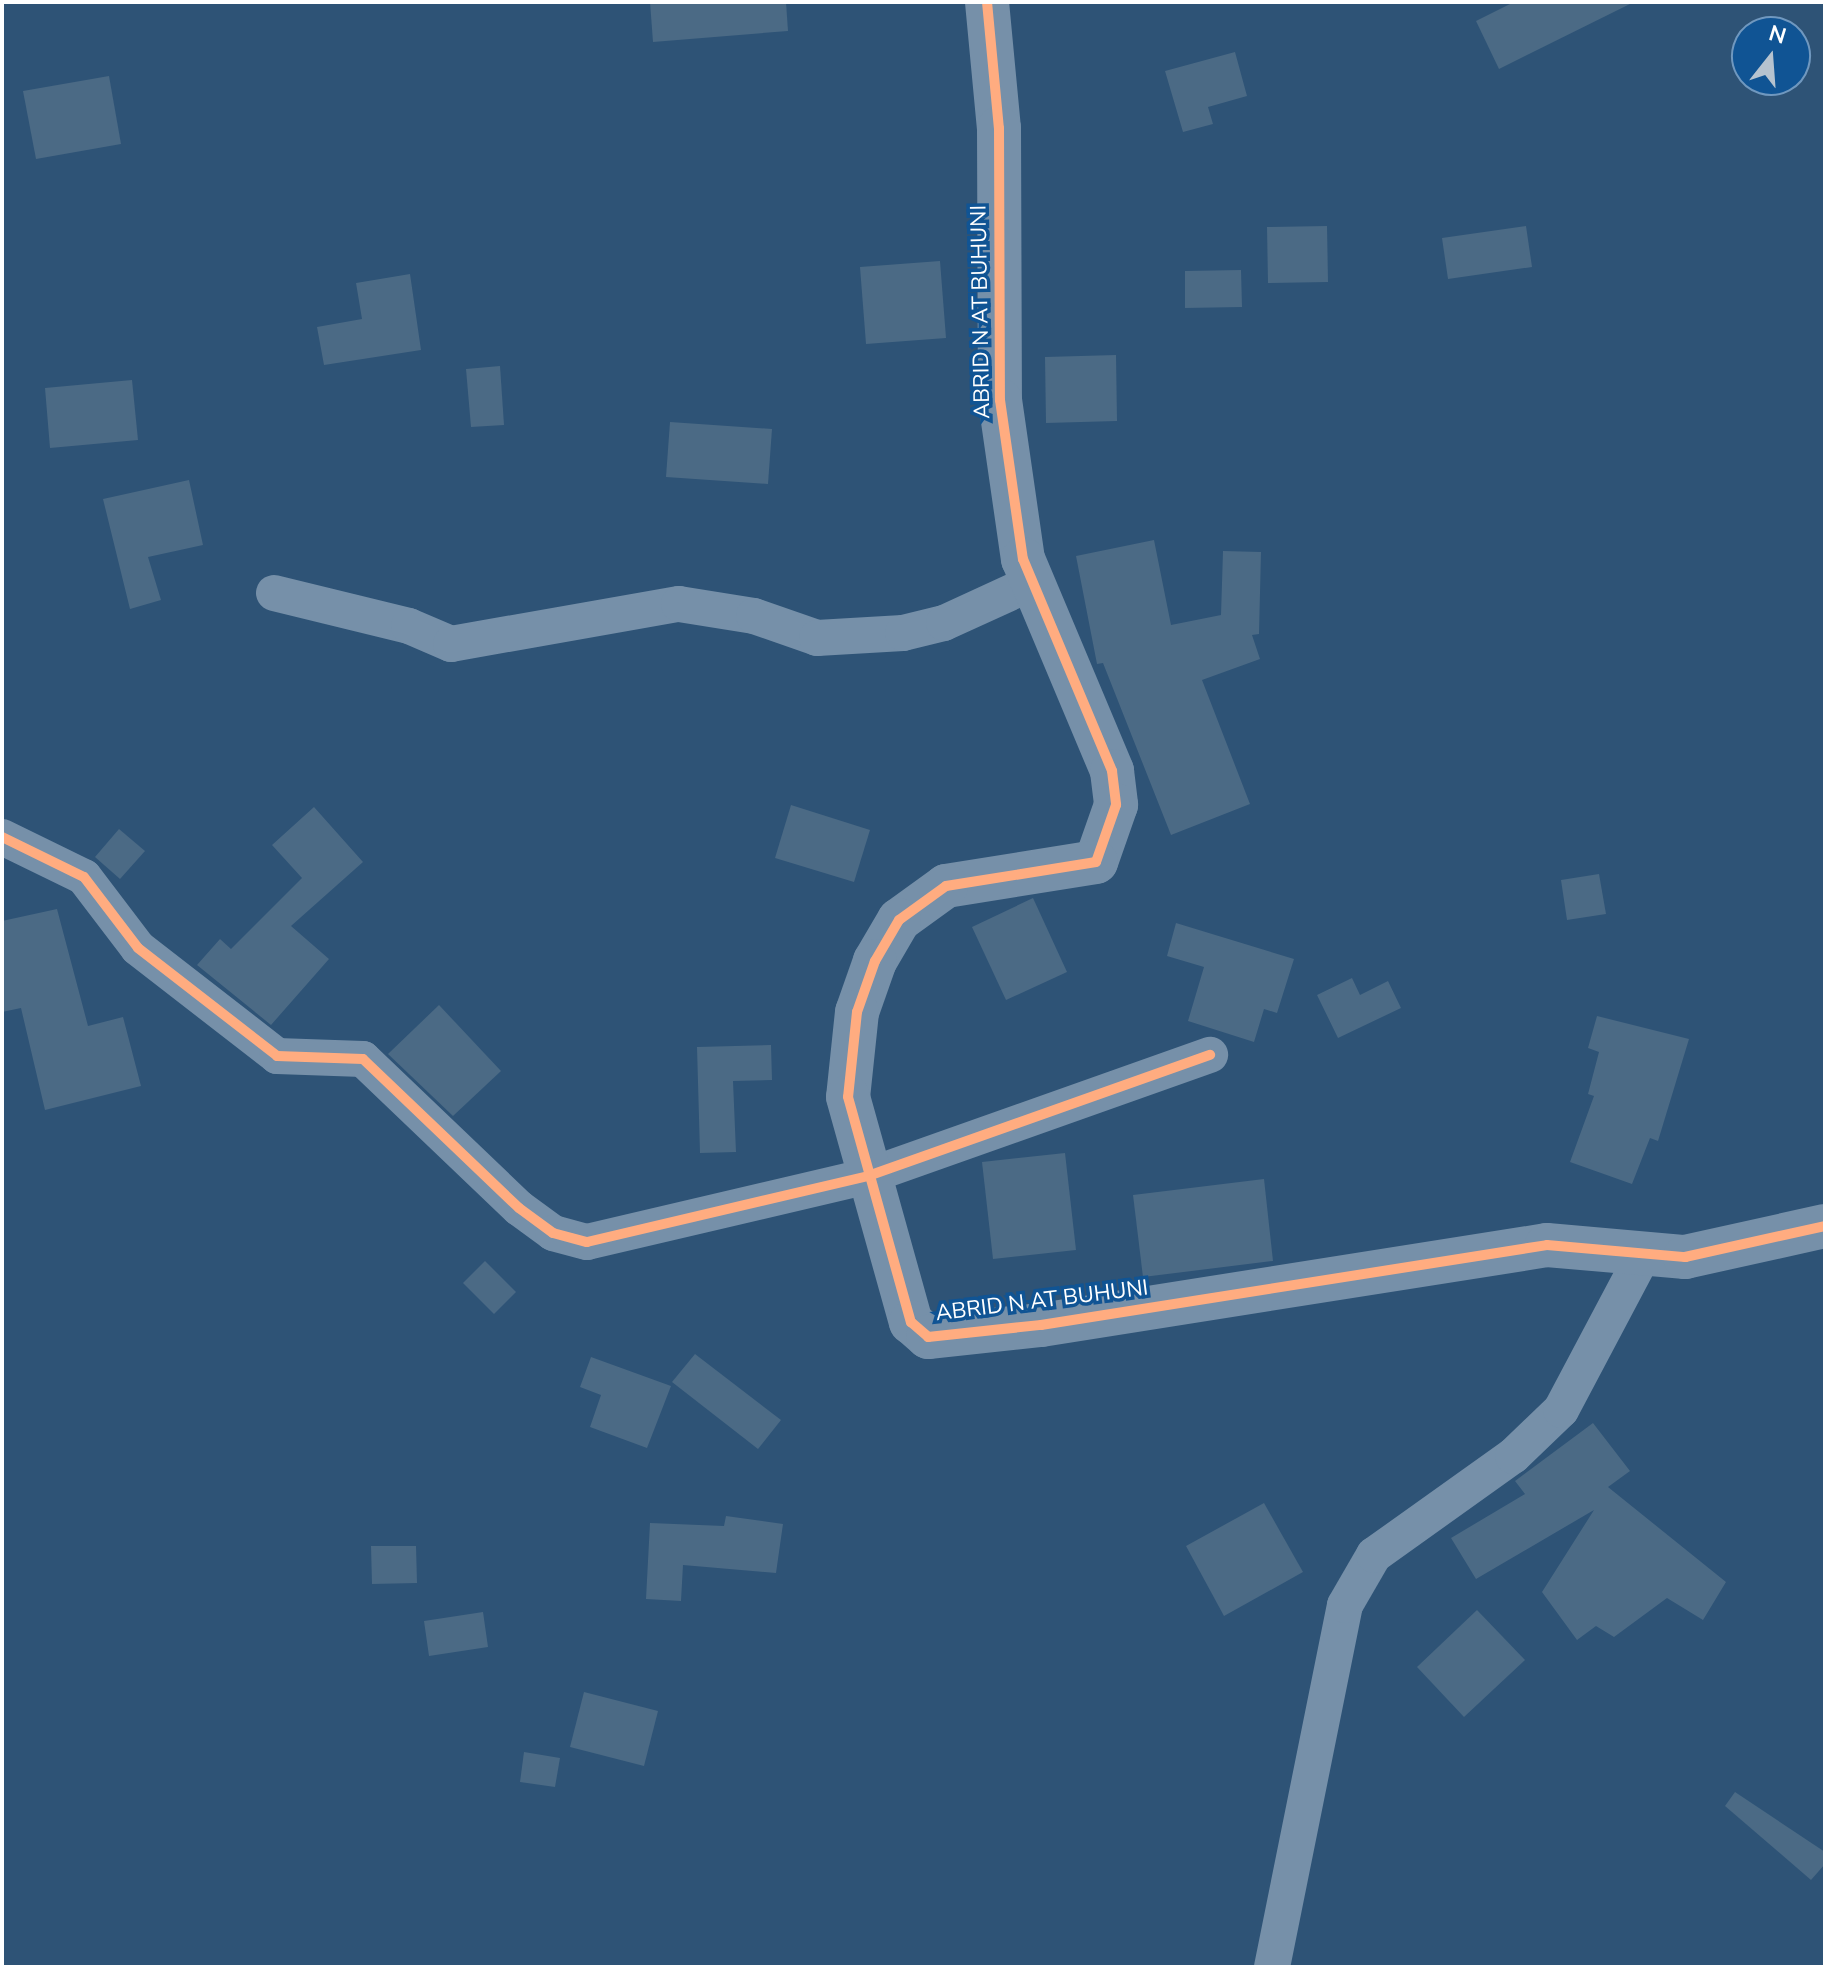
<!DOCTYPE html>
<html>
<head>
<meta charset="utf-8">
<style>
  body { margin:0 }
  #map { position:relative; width:1827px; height:1969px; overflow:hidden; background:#2e5376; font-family:"Nunito Sans",sans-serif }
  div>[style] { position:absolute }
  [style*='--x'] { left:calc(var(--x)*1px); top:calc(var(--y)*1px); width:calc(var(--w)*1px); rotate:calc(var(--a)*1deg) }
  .building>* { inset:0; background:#4b6a85 }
  .minor>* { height:36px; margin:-18px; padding:0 18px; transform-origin:18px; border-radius:18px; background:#7690a9 }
  .tertiary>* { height:44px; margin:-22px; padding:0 22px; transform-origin:22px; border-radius:22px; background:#7690a9 }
  .cycleway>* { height:10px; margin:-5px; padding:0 5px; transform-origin:5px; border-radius:5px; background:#ffac80 }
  span { translate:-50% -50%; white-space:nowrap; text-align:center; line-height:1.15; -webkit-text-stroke:7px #105494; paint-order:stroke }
  .street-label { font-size:22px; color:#fff }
  .frame { position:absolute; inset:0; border:4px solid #fff; pointer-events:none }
  .north { position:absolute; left:1731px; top:16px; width:80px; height:80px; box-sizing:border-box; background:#105494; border:2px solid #7098bf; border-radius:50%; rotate:17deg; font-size:22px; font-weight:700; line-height:32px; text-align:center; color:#fff }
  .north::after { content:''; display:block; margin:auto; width:28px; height:36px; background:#b6c3cf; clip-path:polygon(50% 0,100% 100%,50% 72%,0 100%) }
</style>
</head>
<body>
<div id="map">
  <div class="building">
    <i style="clip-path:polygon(650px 2px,786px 2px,788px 31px,653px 42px)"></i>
    <i style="clip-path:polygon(1514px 2px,1634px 2px,1499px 69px,1476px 21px)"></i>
    <i style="clip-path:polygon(1235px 52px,1247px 96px,1208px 107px,1213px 124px,1183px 132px,1165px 71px)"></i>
    <i style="clip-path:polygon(109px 76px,121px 144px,36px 159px,23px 91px)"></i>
    <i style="clip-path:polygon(1327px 226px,1328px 282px,1268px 283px,1267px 227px)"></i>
    <i style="clip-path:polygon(1526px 226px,1532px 267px,1448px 279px,1442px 238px)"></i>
    <i style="clip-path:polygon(940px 261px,946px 338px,866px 344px,860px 267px)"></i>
    <i style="clip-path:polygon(1241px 270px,1242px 307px,1185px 308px,1185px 271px)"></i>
    <i style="clip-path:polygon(410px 274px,421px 350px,324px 365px,317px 327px,362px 319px,356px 283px)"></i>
    <i style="clip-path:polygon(1116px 355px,1117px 421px,1046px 423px,1045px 357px)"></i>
    <i style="clip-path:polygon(500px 366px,504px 425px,471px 427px,466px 369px)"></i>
    <i style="clip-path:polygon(132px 380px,138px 440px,50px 448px,45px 388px)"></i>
    <i style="clip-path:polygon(670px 422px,772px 429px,768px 484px,666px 477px)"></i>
    <i style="clip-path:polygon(189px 480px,203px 545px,148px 557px,161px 600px,130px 609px,103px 499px)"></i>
    <i style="clip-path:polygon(1154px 540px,1171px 625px,1221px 615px,1223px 551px,1261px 552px,1259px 634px,1252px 635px,1260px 659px,1202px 680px,1250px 804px,1171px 835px,1103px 663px,1097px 664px,1076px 556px)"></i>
    <i style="clip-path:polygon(791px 805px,870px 830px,854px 882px,775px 858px)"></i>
    <i style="clip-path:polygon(314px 807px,363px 862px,291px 926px,329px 959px,271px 1025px,197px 965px,220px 939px,231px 949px,302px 878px,272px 845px)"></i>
    <i style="clip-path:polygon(119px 829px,145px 851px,120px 879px,95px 857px)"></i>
    <i style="clip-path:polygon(1599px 874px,1606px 914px,1567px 920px,1561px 880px)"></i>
    <i style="clip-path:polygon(1033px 898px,1067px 972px,1006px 1000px,972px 927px)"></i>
    <i style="clip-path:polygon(57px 909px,88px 1026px,123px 1017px,141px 1086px,45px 1110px,21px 1008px,2px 1012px,2px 921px)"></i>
    <i style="clip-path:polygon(1176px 923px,1294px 959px,1277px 1013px,1264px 1009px,1254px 1042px,1188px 1021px,1204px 967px,1167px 956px)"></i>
    <i style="clip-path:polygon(1352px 978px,1360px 995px,1388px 981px,1401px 1008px,1338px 1038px,1317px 995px)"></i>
    <i style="clip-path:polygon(439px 1005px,501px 1071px,453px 1116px,388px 1054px)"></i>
    <i style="clip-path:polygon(1597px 1016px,1689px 1039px,1658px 1141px,1650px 1138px,1632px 1184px,1570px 1162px,1594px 1096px,1588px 1094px,1599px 1052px,1588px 1048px)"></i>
    <i style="clip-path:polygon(771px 1045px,772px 1080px,733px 1081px,736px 1152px,700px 1153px,697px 1047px)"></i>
    <i style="clip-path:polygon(1065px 1153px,1076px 1250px,993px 1259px,982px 1162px)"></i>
    <i style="clip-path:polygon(1264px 1179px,1273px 1261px,1143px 1277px,1133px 1195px)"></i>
    <i style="clip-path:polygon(485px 1261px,516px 1292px,494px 1314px,463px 1283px)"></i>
    <i style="clip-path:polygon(695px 1354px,781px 1420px,758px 1449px,672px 1382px)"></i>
    <i style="clip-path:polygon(591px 1357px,671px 1386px,647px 1448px,590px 1427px,601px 1395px,580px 1387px)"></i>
    <i style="clip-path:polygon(1593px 1423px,1630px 1471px,1608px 1487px,1726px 1582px,1703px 1620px,1667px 1598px,1614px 1637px,1596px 1626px,1577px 1640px,1542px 1592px,1594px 1510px,1476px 1579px,1451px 1538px,1525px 1494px,1515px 1481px)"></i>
    <i style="clip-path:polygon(1264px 1503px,1303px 1572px,1224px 1616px,1186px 1546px)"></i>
    <i style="clip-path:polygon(726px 1516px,783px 1524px,776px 1573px,683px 1565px,681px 1601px,646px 1599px,650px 1523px,724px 1526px)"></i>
    <i style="clip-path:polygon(371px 1546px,416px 1546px,417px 1583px,372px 1584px)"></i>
    <i style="clip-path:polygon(1477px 1610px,1525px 1660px,1464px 1717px,1417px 1667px)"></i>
    <i style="clip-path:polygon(483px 1612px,488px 1647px,429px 1656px,424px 1621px)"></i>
    <i style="clip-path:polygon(584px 1692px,658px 1711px,644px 1766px,570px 1747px)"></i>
    <i style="clip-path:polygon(524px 1752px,560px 1758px,555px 1787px,520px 1782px)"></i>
    <i style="clip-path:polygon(1735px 1792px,1825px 1852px,1825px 1864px,1811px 1880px,1725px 1806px)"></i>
  </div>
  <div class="minor">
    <i style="--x:274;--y:593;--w:139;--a:13.7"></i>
    <i style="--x:409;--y:626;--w:46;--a:23.2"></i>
    <i style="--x:451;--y:644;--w:231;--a:-10"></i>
    <i style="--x:679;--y:604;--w:76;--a:9.1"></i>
    <i style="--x:754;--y:616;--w:67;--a:19.2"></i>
    <i style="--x:817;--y:638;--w:86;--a:-3.3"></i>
    <i style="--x:903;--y:633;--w:42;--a:-13.7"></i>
    <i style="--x:944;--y:623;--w:94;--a:-24.6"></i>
    <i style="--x:2;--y:837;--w:91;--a:26"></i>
    <i style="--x:84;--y:877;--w:89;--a:52.7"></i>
    <i style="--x:138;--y:948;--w:176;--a:37.8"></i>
    <i style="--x:277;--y:1056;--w:86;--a:2"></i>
    <i style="--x:363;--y:1059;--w:216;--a:43.7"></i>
    <i style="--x:519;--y:1208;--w:42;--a:36.3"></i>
    <i style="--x:553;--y:1233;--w:35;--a:15"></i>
    <i style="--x:587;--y:1242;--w:289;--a:-13.2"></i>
    <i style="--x:868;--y:1176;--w:363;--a:-19.5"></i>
    <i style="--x:1272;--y:1967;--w:369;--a:-78.6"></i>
    <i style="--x:1345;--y:1605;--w:58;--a:-59.9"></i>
    <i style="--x:1374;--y:1555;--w:171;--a:-35.5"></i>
    <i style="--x:1513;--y:1456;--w:66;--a:-43.8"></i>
    <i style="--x:1561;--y:1410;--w:175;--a:-62.1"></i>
  </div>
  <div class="tertiary">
    <i style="--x:987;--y:2;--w:127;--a:84.6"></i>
    <i style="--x:999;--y:128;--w:272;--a:89.8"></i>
    <i style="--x:1000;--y:400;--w:161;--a:81.8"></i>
    <i style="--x:1023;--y:559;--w:230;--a:67.2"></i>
    <i style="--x:1112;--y:771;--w:34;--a:83"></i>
    <i style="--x:1116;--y:805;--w:60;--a:109.3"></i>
    <i style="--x:1096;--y:862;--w:152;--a:170.9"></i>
    <i style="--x:946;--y:886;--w:58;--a:144.1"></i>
    <i style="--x:899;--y:920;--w:48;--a:120.3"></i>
    <i style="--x:875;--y:961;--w:54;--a:109.4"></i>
    <i style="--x:857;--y:1012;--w:85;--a:96"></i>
    <i style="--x:848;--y:1097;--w:234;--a:74.4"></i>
    <i style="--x:911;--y:1322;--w:23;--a:41"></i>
    <i style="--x:928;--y:1337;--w:114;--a:-6.1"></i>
    <i style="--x:1041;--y:1325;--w:512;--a:-8.98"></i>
    <i style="--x:1547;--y:1245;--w:139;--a:5"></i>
    <i style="--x:1685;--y:1257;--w:143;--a:-12.5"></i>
  </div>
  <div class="cycleway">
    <i style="--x:987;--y:2;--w:127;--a:84.6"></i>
    <i style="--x:999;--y:128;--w:272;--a:89.8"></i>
    <i style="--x:1000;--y:400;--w:161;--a:81.8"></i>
    <i style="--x:1023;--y:559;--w:230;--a:67.2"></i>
    <i style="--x:1112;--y:771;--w:34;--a:83"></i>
    <i style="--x:1116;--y:805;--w:60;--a:109.3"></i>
    <i style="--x:1096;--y:862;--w:152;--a:170.9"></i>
    <i style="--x:946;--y:886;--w:58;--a:144.1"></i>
    <i style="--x:899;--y:920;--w:48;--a:120.3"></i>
    <i style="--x:875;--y:961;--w:54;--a:109.4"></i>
    <i style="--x:857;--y:1012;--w:85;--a:96"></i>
    <i style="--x:848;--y:1097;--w:234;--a:74.4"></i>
    <i style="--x:911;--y:1322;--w:23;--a:41"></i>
    <i style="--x:928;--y:1337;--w:114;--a:-6.1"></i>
    <i style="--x:1041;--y:1325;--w:512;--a:-8.98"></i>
    <i style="--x:1547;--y:1245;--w:139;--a:5"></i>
    <i style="--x:1685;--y:1257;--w:143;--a:-12.5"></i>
    <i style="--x:2;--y:837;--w:91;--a:26"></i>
    <i style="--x:84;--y:877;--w:89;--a:52.7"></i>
    <i style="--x:138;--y:948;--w:176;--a:37.8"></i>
    <i style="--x:277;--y:1056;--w:86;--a:2"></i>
    <i style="--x:363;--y:1059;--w:216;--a:43.7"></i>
    <i style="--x:519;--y:1208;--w:42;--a:36.3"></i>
    <i style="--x:553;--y:1233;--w:35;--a:15"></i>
    <i style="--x:587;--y:1242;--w:289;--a:-13.2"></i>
    <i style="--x:868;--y:1176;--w:363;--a:-19.5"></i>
  </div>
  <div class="street-label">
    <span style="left:981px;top:312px;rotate:-91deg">ABRID N AT BUHUNI</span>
    <span style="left:1042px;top:1301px;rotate:-7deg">ABRID N AT BUHUNI</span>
  </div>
  <div class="frame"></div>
  <div class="north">N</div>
</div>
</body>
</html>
